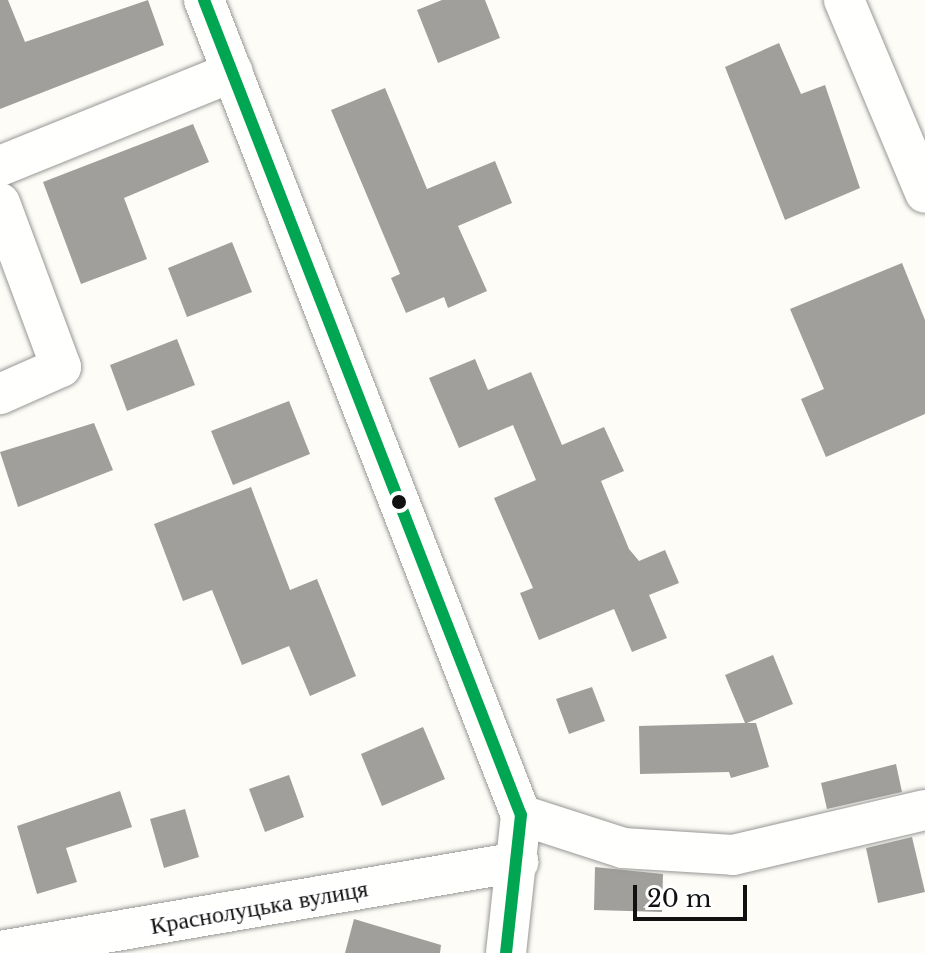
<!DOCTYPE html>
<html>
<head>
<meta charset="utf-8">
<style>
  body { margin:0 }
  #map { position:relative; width:925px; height:953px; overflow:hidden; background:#fdfcf7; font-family:"Libre Baskerville",serif }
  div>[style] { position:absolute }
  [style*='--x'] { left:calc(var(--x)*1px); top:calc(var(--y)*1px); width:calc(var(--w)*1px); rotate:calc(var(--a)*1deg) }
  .building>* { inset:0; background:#a19f9c }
  .roads { filter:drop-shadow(0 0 2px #979795) drop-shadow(0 0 2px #979795) }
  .minor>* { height:40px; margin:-20px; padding:0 20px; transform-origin:20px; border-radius:20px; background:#fffffe }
  .bus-1>* { height:12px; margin:-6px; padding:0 6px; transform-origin:6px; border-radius:6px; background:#00a651 }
  .dots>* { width:22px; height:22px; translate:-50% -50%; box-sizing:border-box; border:4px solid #fff; border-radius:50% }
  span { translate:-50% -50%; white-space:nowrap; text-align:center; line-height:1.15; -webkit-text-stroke:8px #fff; paint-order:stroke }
  .street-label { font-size:24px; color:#111 }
  .scale { position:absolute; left:633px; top:885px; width:114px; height:36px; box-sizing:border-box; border:4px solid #111; border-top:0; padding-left:10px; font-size:24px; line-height:28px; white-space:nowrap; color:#111; -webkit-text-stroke:6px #fff; paint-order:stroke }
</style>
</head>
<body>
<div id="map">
  <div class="building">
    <i style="clip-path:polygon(0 0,8px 0,25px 42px,148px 0,164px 45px,0 109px)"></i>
    <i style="clip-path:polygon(442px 0,485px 0,500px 38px,438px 63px,417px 10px)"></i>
    <i style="clip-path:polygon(779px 43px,801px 94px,825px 85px,860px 188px,785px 220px,725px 67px)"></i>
    <i style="clip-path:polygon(385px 88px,427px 189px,495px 161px,512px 203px,458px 226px,487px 291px,448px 308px,444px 297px,406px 313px,391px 278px,400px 274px,331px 110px)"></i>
    <i style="clip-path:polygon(193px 124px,209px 162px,124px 198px,147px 259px,81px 284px,43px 182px)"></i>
    <i style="clip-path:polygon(232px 242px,252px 292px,187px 317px,168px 268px)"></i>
    <i style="clip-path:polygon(902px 263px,925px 320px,925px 414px,826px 457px,801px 399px,824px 389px,790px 309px)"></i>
    <i style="clip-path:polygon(177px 339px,195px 385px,127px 411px,110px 365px)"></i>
    <i style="clip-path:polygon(475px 359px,488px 390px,531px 372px,562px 445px,604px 427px,624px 471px,601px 481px,629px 549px,639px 561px,665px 550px,679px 583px,649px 595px,667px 638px,632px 652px,614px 609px,539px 640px,520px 593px,533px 588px,494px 498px,536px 480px,513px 425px,459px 448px,429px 378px)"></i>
    <i style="clip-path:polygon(289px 401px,310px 454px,233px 485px,211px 431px)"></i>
    <i style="clip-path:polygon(94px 423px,113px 470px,18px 507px,0 452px)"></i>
    <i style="clip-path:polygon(251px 487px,290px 590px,317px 579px,356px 676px,310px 696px,289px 646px,242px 665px,212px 590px,183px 601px,154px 524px)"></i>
    <i style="clip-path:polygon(773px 655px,793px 704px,747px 723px,756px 723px,769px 767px,731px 778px,729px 772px,640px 774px,639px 726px,745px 723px,725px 675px)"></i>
    <i style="clip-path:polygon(592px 687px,605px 721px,569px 734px,556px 699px)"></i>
    <i style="clip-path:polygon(423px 727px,445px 779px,382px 806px,361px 754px)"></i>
    <i style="clip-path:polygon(896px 764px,902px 792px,827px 809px,821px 783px)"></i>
    <i style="clip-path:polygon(289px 775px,304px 817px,265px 832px,249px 789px)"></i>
    <i style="clip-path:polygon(120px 791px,132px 827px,66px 848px,77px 882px,37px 894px,17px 826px)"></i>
    <i style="clip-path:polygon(185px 809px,199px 857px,164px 868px,150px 819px)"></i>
    <i style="clip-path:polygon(912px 837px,925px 892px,878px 903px,866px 848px)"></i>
    <i style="clip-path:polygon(595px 867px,663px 874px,662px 912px,594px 910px)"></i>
    <i style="clip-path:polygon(354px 919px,441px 945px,440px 953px,345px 953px)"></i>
  </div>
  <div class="roads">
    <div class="minor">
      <i style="--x:204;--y:0;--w:874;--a:68.75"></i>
      <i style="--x:521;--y:815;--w:139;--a:96.2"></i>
      <i style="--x:844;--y:0;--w:209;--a:67.2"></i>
      <i style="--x:0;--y:166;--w:251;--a:-22"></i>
      <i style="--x:0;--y:203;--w:175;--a:69.6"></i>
      <i style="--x:61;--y:367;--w:67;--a:156.1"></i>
      <i style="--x:521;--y:815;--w:107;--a:17.9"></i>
      <i style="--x:623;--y:848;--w:110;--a:3.6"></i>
      <i style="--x:733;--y:855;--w:197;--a:-13.2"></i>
      <i style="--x:0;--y:951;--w:526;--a:-9.75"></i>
    </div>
  </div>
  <div class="bus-1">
    <i style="--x:204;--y:0;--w:874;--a:68.75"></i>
    <i style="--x:521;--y:815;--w:139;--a:96.2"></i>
  </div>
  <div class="dots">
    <i style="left:399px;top:502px;background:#111"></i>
  </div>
  <div class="street-label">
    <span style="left:259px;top:907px;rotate:-10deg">Краснолуцька вулиця</span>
  </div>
  <div class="scale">20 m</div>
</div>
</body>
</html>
